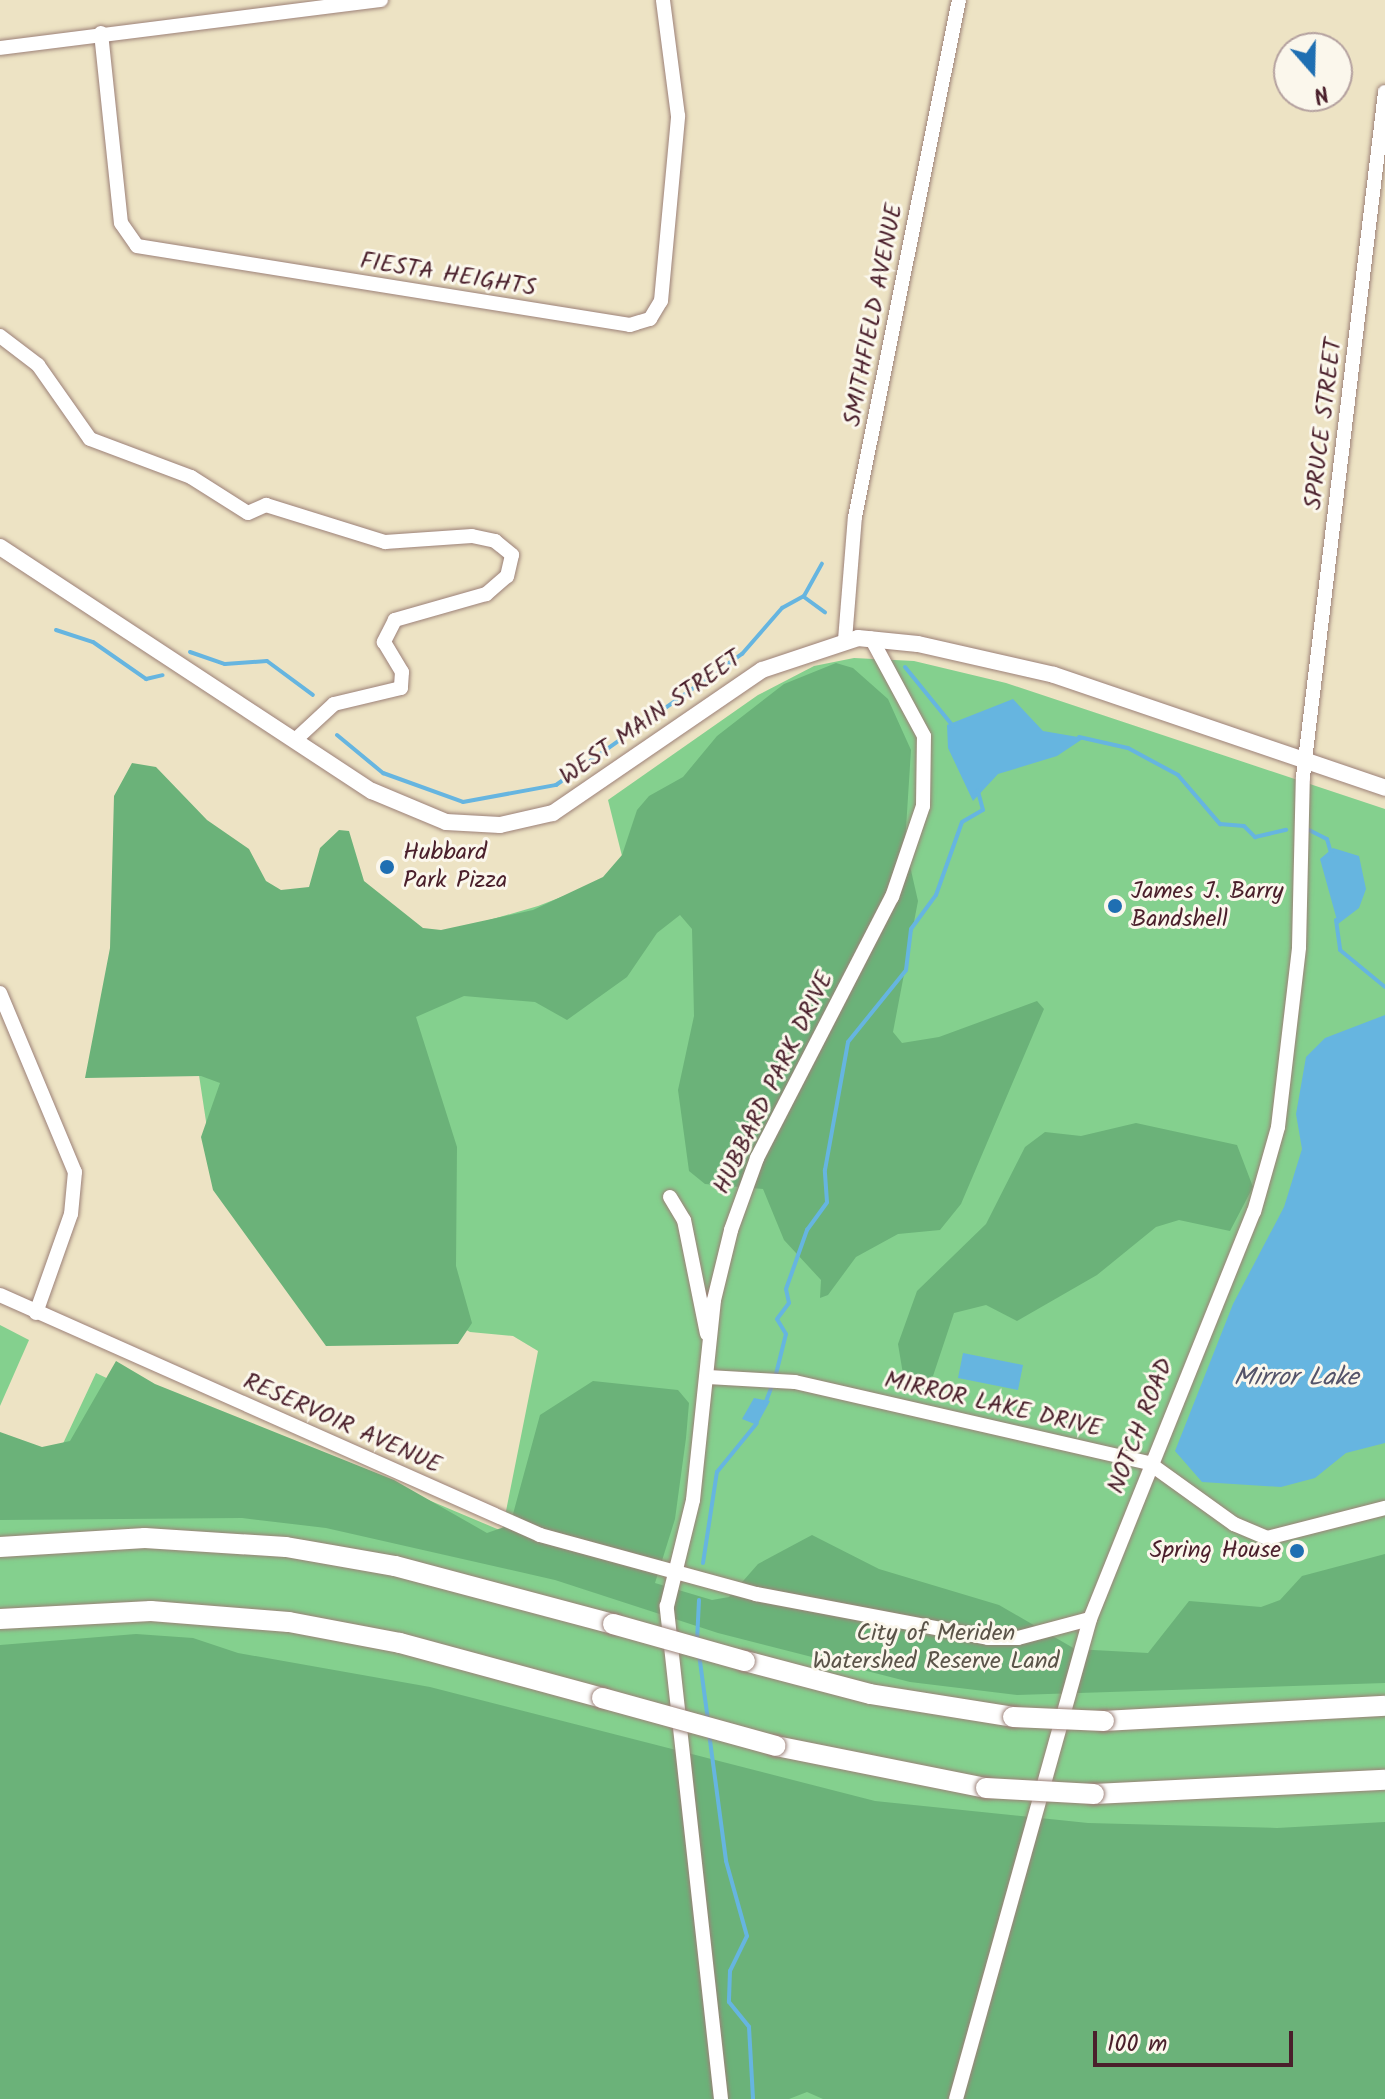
<!DOCTYPE html>
<html>
<head>
<meta charset="utf-8">
<style>
  body { margin:0 }
  #map { position:relative; width:1385px; height:2099px; overflow:hidden; background:#ede3c4; font-family:Kalam,sans-serif }
  div>[style] { position:absolute }
  [style*='--x'] { left:calc(var(--x)*1px); top:calc(var(--y)*1px); width:calc(var(--w)*1px); rotate:calc(var(--a)*1deg) }
  .green>* { inset:0; background:#84d08e }
  .forest>* { inset:0; background:#6bb279 }
  .water>* { inset:0; background:#66b5e0 }
  .stream>* { height:4px; margin:-2px; padding:0 2px; transform-origin:2px; border-radius:2px; background:#66b5e0 }
  .roads { filter:drop-shadow(0 0 2px #9c8178) drop-shadow(0 0 2px #9c8178) }
  .minor>* { height:14px; margin:-7px; padding:0 7px; transform-origin:7px; border-radius:7px; background:#fff }
  .major>* { height:16px; margin:-8px; padding:0 8px; transform-origin:8px; border-radius:8px; background:#fff }
  .highway>* { height:20px; margin:-10px; padding:0 10px; transform-origin:10px; border-radius:10px; background:#fff }
  .bridges { filter:drop-shadow(0 0 2px #9c8178) drop-shadow(0 0 2px #9c8178) }
  .highway-bridge>* { height:20px; margin:-10px; padding:0 10px; transform-origin:10px; border-radius:10px; background:#fff }
  .dots>* { width:22px; height:22px; translate:-50% -50%; box-sizing:border-box; border:4px solid #fbf7ec; border-radius:50% }
  span { translate:-50% -50%; white-space:nowrap; text-align:center; line-height:1.15; -webkit-text-stroke:6px #fbf7ec; paint-order:stroke }
  .street-label { font-size:24px; color:#4a1f2b }
  .poi-label { font-size:24px; color:#4a1f2b }
  .left { translate:0 -50%; text-align:left }
  .right { translate:-100% -50%; text-align:right }
  .park-label { font-size:24px; color:#5b5449 }
  .water-label { font-size:26px; color:#54546a; font-style:italic }
  .north { position:absolute; left:1273px; top:32px; width:80px; height:80px; box-sizing:border-box; background:#fbf7ec; border:2px solid #b4a19f; border-radius:50%; rotate:160deg; font-size:22px; font-weight:700; line-height:32px; text-align:center; color:#4a1f2b }
  .north::after { content:''; display:block; margin:auto; width:28px; height:36px; background:#1f6fb2; clip-path:polygon(50% 0,100% 100%,50% 72%,0 100%) }
  .scale { position:absolute; left:1093px; top:2031px; width:200px; height:36px; box-sizing:border-box; border:4px solid #4a1f2b; border-top:0; padding-left:10px; font-size:24px; line-height:28px; white-space:nowrap; color:#4a1f2b; -webkit-text-stroke:6px #fbf7ec; paint-order:stroke }
</style>
</head>
<body>
<div id="map">
  <div class="green">
    <i style="clip-path:polygon(854px 658px,914px 661px,1006px 683px,1385px 809px,1385px 2099px,0 2099px,0 1441px,53px 1465px,96px 1373px,117px 1383px,122px 1371px,502px 1531px,538px 1351px,513px 1336px,470px 1332px,216px 1187px,172px 898px,385px 950px,538px 906px,626px 872px,608px 800px,758px 695px,814px 666px)"></i>
    <i style="clip-path:polygon(0 1325px,29px 1340px,0 1406px)"></i>
  </div>
  <div class="forest">
    <i style="clip-path:polygon(836px 663px,853px 668px,888px 699px,911px 750px,905px 844px,918px 901px,893px 1032px,902px 1043px,939px 1037px,1037px 1001px,1044px 1009px,961px 1204px,940px 1230px,898px 1234px,856px 1257px,828px 1295px,820px 1298px,821px 1280px,784px 1240px,763px 1189px,705px 1184px,689px 1171px,678px 1090px,694px 1016px,692px 929px,680px 915px,657px 933px,627px 977px,567px 1020px,535px 1002px,464px 996px,416px 1017px,457px 1147px,456px 1266px,472px 1323px,458px 1344px,326px 1346px,213px 1190px,201px 1137px,220px 1083px,201px 1076px,85px 1078px,110px 948px,114px 796px,132px 763px,156px 767px,207px 820px,249px 849px,266px 881px,281px 890px,309px 887px,320px 848px,339px 830px,349px 831px,364px 881px,423px 928px,441px 930px,533px 910px,603px 877px,622px 855px,637px 810px,649px 796px,683px 777px,717px 736px,784px 684px)"></i>
    <i style="clip-path:polygon(1136px 1123px,1237px 1145px,1253px 1187px,1230px 1231px,1179px 1220px,1156px 1227px,1097px 1275px,1017px 1321px,986px 1305px,954px 1313px,933px 1376px,916px 1384px,903px 1374px,898px 1344px,917px 1291px,986px 1224px,1025px 1147px,1045px 1132px,1081px 1136px)"></i>
    <i style="clip-path:polygon(116px 1361px,155px 1384px,394px 1480px,487px 1533px,510px 1525px,540px 1415px,593px 1381px,678px 1390px,689px 1403px,686px 1438px,675px 1519px,655px 1583px,712px 1600px,729px 1597px,758px 1564px,812px 1535px,879px 1569px,999px 1605px,1075px 1649px,1148px 1653px,1189px 1601px,1261px 1607px,1280px 1600px,1302px 1576px,1385px 1554px,1385px 1683px,1017px 1695px,910px 1682px,718px 1633px,555px 1580px,326px 1528px,242px 1518px,0 1520px,0 1432px,42px 1447px,70px 1441px)"></i>
    <i style="clip-path:polygon(136px 1634px,193px 1638px,238px 1653px,430px 1687px,875px 1801px,1088px 1823px,1277px 1828px,1385px 1822px,1385px 2099px,823px 2099px,807px 2092px,789px 2099px,0 2099px,0 1645px)"></i>
  </div>
  <div class="water">
    <i style="clip-path:polygon(1013px 699px,1043px 731px,1084px 738px,1057px 756px,998px 774px,973px 801px,948px 748px,947px 725px)"></i>
    <i style="clip-path:polygon(1333px 848px,1359px 856px,1366px 889px,1359px 908px,1338px 924px,1320px 859px)"></i>
    <i style="clip-path:polygon(1385px 1015px,1385px 1443px,1346px 1453px,1315px 1478px,1281px 1487px,1202px 1482px,1175px 1451px,1233px 1304px,1284px 1207px,1302px 1149px,1296px 1114px,1306px 1057px,1325px 1038px)"></i>
    <i style="clip-path:polygon(963px 1353px,1023px 1365px,1018px 1390px,958px 1378px)"></i>
    <i style="clip-path:polygon(754px 1398px,770px 1401px,757px 1425px,742px 1419px)"></i>
  </div>
  <div class="stream">
    <i style="--x:804;--y:597;--w:26;--a:36"></i>
    <i style="--x:56;--y:630;--w:39;--a:18"></i>
    <i style="--x:93;--y:642;--w:65;--a:34.9"></i>
    <i style="--x:146;--y:679;--w:17;--a:-13"></i>
    <i style="--x:190;--y:652;--w:37;--a:19"></i>
    <i style="--x:225;--y:664;--w:42;--a:-4.1"></i>
    <i style="--x:267;--y:661;--w:57;--a:36.5"></i>
    <i style="--x:905;--y:667;--w:76;--a:50.9"></i>
    <i style="--x:337;--y:735;--w:60;--a:39.6"></i>
    <i style="--x:383;--y:773;--w:85;--a:19.9"></i>
    <i style="--x:463;--y:802;--w:95;--a:-10.4"></i>
    <i style="--x:556;--y:785;--w:228;--a:-35.2"></i>
    <i style="--x:742;--y:654;--w:61;--a:-49"></i>
    <i style="--x:782;--y:608;--w:25;--a:-29"></i>
    <i style="--x:804;--y:596;--w:37;--a:-61"></i>
    <i style="--x:1079;--y:737;--w:50;--a:12.7"></i>
    <i style="--x:1128;--y:748;--w:57;--a:28.4"></i>
    <i style="--x:1178;--y:775;--w:65;--a:49.4"></i>
    <i style="--x:1220;--y:824;--w:24;--a:5"></i>
    <i style="--x:1244;--y:826;--w:16;--a:45"></i>
    <i style="--x:1255;--y:837;--w:32;--a:-13"></i>
    <i style="--x:1309;--y:830;--w:20;--a:27"></i>
    <i style="--x:1327;--y:839;--w:15;--a:74"></i>
    <i style="--x:1336;--y:920;--w:30;--a:82"></i>
    <i style="--x:1340;--y:950;--w:58;--a:39.4"></i>
    <i style="--x:775;--y:1378;--w:45;--a:-76"></i>
    <i style="--x:786;--y:1334;--w:17;--a:-121"></i>
    <i style="--x:777;--y:1319;--w:20;--a:-53"></i>
    <i style="--x:789;--y:1303;--w:14;--a:-102"></i>
    <i style="--x:786;--y:1289;--w:63;--a:-70.4"></i>
    <i style="--x:807;--y:1230;--w:34;--a:-54"></i>
    <i style="--x:827;--y:1202;--w:32;--a:-94"></i>
    <i style="--x:825;--y:1170;--w:130;--a:-79.8"></i>
    <i style="--x:848;--y:1042;--w:92;--a:-51.1"></i>
    <i style="--x:906;--y:970;--w:41;--a:-83"></i>
    <i style="--x:911;--y:929;--w:42;--a:-53.7"></i>
    <i style="--x:936;--y:895;--w:77;--a:-70.4"></i>
    <i style="--x:962;--y:822;--w:24;--a:-30"></i>
    <i style="--x:983;--y:810;--w:20;--a:-105"></i>
    <i style="--x:765;--y:1404;--w:19;--a:-69"></i>
    <i style="--x:703;--y:1563;--w:92;--a:-81.3"></i>
    <i style="--x:717;--y:1472;--w:63;--a:-50.8"></i>
    <i style="--x:697;--y:1641;--w:41;--a:-87.2"></i>
    <i style="--x:699;--y:1654;--w:68;--a:82.3"></i>
    <i style="--x:709;--y:1733;--w:129;--a:82.4"></i>
    <i style="--x:726;--y:1861;--w:78;--a:74.4"></i>
    <i style="--x:747;--y:1936;--w:39;--a:116"></i>
    <i style="--x:730;--y:1971;--w:31;--a:92"></i>
    <i style="--x:729;--y:2002;--w:32;--a:51"></i>
    <i style="--x:749;--y:2027;--w:72;--a:86.8"></i>
  </div>
  <div class="roads">
    <div class="minor">
      <i style="--x:101;--y:33;--w:191;--a:84"></i>
      <i style="--x:121;--y:223;--w:28;--a:55"></i>
      <i style="--x:137;--y:246;--w:499;--a:9.1"></i>
      <i style="--x:630;--y:325;--w:21;--a:-17"></i>
      <i style="--x:650;--y:319;--w:21;--a:-59"></i>
      <i style="--x:661;--y:301;--w:186;--a:-84.7"></i>
      <i style="--x:678;--y:116;--w:117;--a:-97.4"></i>
      <i style="--x:0;--y:48;--w:384;--a:-7.2"></i>
      <i style="--x:0;--y:336;--w:48;--a:37.3"></i>
      <i style="--x:38;--y:365;--w:90;--a:54.9"></i>
      <i style="--x:90;--y:439;--w:108;--a:20.6"></i>
      <i style="--x:191;--y:477;--w:67;--a:32.3"></i>
      <i style="--x:248;--y:513;--w:20;--a:-24"></i>
      <i style="--x:266;--y:505;--w:125;--a:17.3"></i>
      <i style="--x:385;--y:542;--w:87;--a:-3.9"></i>
      <i style="--x:472;--y:536;--w:24;--a:12"></i>
      <i style="--x:495;--y:541;--w:22;--a:39"></i>
      <i style="--x:512;--y:555;--w:22;--a:103"></i>
      <i style="--x:507;--y:576;--w:28;--a:139"></i>
      <i style="--x:486;--y:594;--w:95;--a:164.1"></i>
      <i style="--x:395;--y:620;--w:25;--a:117"></i>
      <i style="--x:384;--y:642;--w:35;--a:59"></i>
      <i style="--x:402;--y:672;--w:16;--a:94"></i>
      <i style="--x:401;--y:688;--w:69;--a:166.6"></i>
      <i style="--x:334;--y:704;--w:54;--a:137.2"></i>
      <i style="--x:845;--y:640;--w:123;--a:-85.4"></i>
      <i style="--x:855;--y:517;--w:527;--a:-78.63"></i>
      <i style="--x:0;--y:993;--w:194;--a:67.3"></i>
      <i style="--x:75;--y:1172;--w:42;--a:95.4"></i>
      <i style="--x:71;--y:1214;--w:105;--a:109.5"></i>
      <i style="--x:670;--y:1197;--w:27;--a:59"></i>
      <i style="--x:684;--y:1220;--w:116;--a:78.6"></i>
      <i style="--x:0;--y:1295;--w:591;--a:23.96"></i>
      <i style="--x:540;--y:1535;--w:224;--a:15.3"></i>
      <i style="--x:756;--y:1594;--w:236;--a:10.7"></i>
      <i style="--x:988;--y:1638;--w:30;--a:0"></i>
      <i style="--x:1018;--y:1638;--w:74;--a:-14.8"></i>
      <i style="--x:708;--y:1377;--w:87;--a:3.3"></i>
      <i style="--x:795;--y:1382;--w:363;--a:12.9"></i>
      <i style="--x:1149;--y:1463;--w:105;--a:35.7"></i>
      <i style="--x:1234;--y:1524;--w:36;--a:23"></i>
      <i style="--x:1267;--y:1538;--w:122;--a:-14.3"></i>
      <i style="--x:721;--y:2099;--w:496;--a:-96.3"></i>
      <i style="--x:667;--y:1606;--w:109;--a:-76.2"></i>
      <i style="--x:693;--y:1500;--w:201;--a:-84"></i>
      <i style="--x:714;--y:1300;--w:72;--a:-76.3"></i>
      <i style="--x:731;--y:1230;--w:77;--a:-70.1"></i>
      <i style="--x:757;--y:1158;--w:294;--a:-62.7"></i>
      <i style="--x:892;--y:897;--w:96;--a:-71.2"></i>
      <i style="--x:923;--y:806;--w:70;--a:-89.2"></i>
      <i style="--x:924;--y:736;--w:111;--a:-118.4"></i>
      <i style="--x:956;--y:2099;--w:498;--a:-74.4"></i>
      <i style="--x:1090;--y:1619;--w:439;--a:-68.1"></i>
      <i style="--x:1254;--y:1212;--w:88;--a:-74.2"></i>
      <i style="--x:1278;--y:1127;--w:181;--a:-83.3"></i>
      <i style="--x:1299;--y:947;--w:170;--a:-88.7"></i>
      <i style="--x:1303;--y:777;--w:690;--a:-83.17"></i>
    </div>
    <div class="major">
      <i style="--x:0;--y:547;--w:445;--a:33.3"></i>
      <i style="--x:372;--y:791;--w:80;--a:22.7"></i>
      <i style="--x:446;--y:822;--w:54;--a:3.2"></i>
      <i style="--x:500;--y:825;--w:54;--a:-12.8"></i>
      <i style="--x:553;--y:813;--w:253;--a:-34.4"></i>
      <i style="--x:762;--y:670;--w:101;--a:-18.4"></i>
      <i style="--x:858;--y:638;--w:60;--a:5.7"></i>
      <i style="--x:918;--y:644;--w:139;--a:12.8"></i>
      <i style="--x:1054;--y:675;--w:350;--a:18.8"></i>
    </div>
    <div class="highway">
      <i style="--x:0;--y:1547;--w:145;--a:-3.6"></i>
      <i style="--x:145;--y:1538;--w:141;--a:3.7"></i>
      <i style="--x:286;--y:1547;--w:111;--a:9.9"></i>
      <i style="--x:395;--y:1566;--w:226;--a:14.9"></i>
      <i style="--x:0;--y:1619;--w:151;--a:-3"></i>
      <i style="--x:151;--y:1611;--w:138;--a:4.6"></i>
      <i style="--x:289;--y:1622;--w:113;--a:10.7"></i>
      <i style="--x:400;--y:1643;--w:209;--a:15.2"></i>
      <i style="--x:745;--y:1661;--w:129;--a:14.8"></i>
      <i style="--x:870;--y:1694;--w:145;--a:9.1"></i>
      <i style="--x:1104;--y:1721;--w:281;--a:-3.1"></i>
      <i style="--x:776;--y:1746;--w:214;--a:11.3"></i>
      <i style="--x:1094;--y:1794;--w:291;--a:-2.8"></i>
    </div>
  </div>
  <div class="bridges">
    <div class="highway-bridge">
      <i style="--x:613;--y:1624;--w:137;--a:15.7"></i>
      <i style="--x:602;--y:1698;--w:180;--a:15.4"></i>
      <i style="--x:1013;--y:1717;--w:91;--a:2.5"></i>
      <i style="--x:986;--y:1788;--w:108;--a:3.2"></i>
    </div>
  </div>
  <div class="dots">
    <i style="left:387px;top:867px;background:#1f6fb2"></i>
    <i style="left:1115px;top:906px;background:#1f6fb2"></i>
    <i style="left:1297px;top:1551px;background:#1f6fb2"></i>
  </div>
  <div class="street-label">
    <span style="left:448px;top:275px;rotate:9deg">FIESTA HEIGHTS</span>
    <span style="left:874px;top:315px;rotate:-79deg">SMITHFIELD AVENUE</span>
    <span style="left:1324px;top:424px;rotate:-83deg">SPRUCE STREET</span>
    <span style="left:651px;top:718px;rotate:-35deg">WEST MAIN STREET</span>
    <span style="left:774px;top:1083px;rotate:-64deg">HUBBARD PARK DRIVE</span>
    <span style="left:993px;top:1405px;rotate:13deg">MIRROR LAKE DRIVE</span>
    <span style="left:342px;top:1424px;rotate:24deg">RESERVOIR AVENUE</span>
    <span style="left:1141px;top:1426px;rotate:-69deg">NOTCH ROAD</span>
  </div>
  <div class="poi-label">
    <span class="left" style="left:403px;top:867px">Hubbard<br>Park Pizza</span>
    <span class="left" style="left:1131px;top:906px">James J. Barry<br>Bandshell</span>
    <span class="right" style="left:1281px;top:1551px">Spring House</span>
  </div>
  <div class="park-label">
    <span style="left:936px;top:1648px">City of Meriden<br>Watershed Reserve Land</span>
  </div>
  <div class="water-label">
    <span style="left:1296px;top:1379px">Mirror Lake</span>
  </div>
  <div class="north">N</div>
  <div class="scale">100 m</div>
</div>
</body>
</html>
